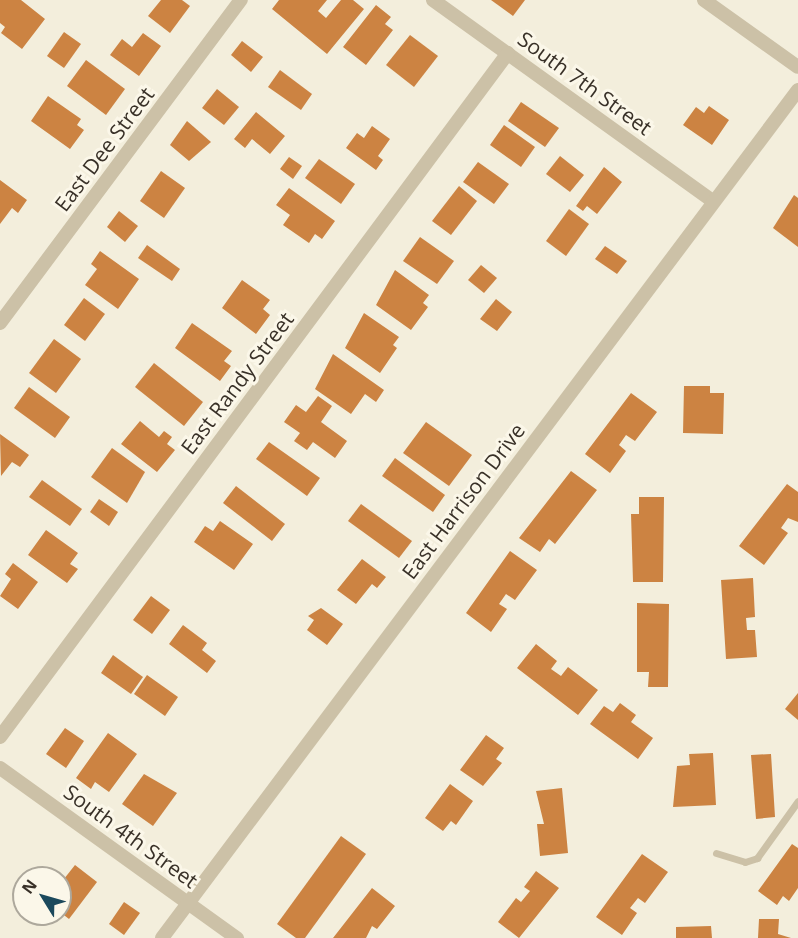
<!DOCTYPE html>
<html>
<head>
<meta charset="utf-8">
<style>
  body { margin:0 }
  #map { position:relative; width:798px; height:938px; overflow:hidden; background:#f3eedc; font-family:"Open Sans",sans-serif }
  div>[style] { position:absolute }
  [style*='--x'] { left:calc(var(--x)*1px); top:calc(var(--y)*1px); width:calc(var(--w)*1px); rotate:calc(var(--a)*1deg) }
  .building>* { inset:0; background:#cc8342 }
  .lane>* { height:7px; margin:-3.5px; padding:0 3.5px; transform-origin:3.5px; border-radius:3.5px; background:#ccc1a7 }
  .street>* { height:14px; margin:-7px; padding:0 7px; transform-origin:7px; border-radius:7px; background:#ccc1a7 }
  span { translate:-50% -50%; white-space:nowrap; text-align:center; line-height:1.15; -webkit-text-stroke:6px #fbf7e9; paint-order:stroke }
  .street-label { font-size:21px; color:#393128 }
  .north { position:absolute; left:12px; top:866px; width:60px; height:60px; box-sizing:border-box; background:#fbf7e9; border:2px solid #ada89c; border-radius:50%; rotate:307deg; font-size:16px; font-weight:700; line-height:24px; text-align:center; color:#393128 }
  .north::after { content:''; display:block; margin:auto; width:21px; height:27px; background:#1b495c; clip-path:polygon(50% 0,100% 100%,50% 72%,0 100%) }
</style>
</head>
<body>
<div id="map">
  <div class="building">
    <i style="clip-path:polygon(0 0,21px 0,45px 19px,22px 49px,1px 33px,5px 27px,0 23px)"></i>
    <i style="clip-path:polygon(161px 0,182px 0,190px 6px,170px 33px,148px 16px)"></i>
    <i style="clip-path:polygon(279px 0,327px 0,318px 11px,326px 18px,341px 0,353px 0,364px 9px,327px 54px,272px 9px)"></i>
    <i style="clip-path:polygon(491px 0,525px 0,513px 16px)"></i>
    <i style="clip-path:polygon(376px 5px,391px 17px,385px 24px,393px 30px,366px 65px,343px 47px)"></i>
    <i style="clip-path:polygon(64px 32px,81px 44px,64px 68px,47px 56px)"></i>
    <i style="clip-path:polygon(143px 33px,161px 46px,139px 76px,110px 55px,122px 39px,132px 47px)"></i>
    <i style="clip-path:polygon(410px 35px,438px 56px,414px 87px,386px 65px)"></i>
    <i style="clip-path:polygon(242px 41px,263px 57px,251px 72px,231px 55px)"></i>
    <i style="clip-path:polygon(86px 60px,125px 89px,106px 115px,67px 86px)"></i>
    <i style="clip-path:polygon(280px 70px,312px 94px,301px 110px,268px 87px)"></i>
    <i style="clip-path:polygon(217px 89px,239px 107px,224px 125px,202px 108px)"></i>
    <i style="clip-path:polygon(48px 96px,81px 119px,77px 125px,84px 130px,70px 149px,31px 121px)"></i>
    <i style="clip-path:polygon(521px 102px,559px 128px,545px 147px,508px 121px)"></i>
    <i style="clip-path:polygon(709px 106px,729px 120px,712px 145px,683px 125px,696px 107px,704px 113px)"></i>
    <i style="clip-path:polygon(256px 112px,285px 136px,270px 154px,252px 139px,245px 148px,234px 139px)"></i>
    <i style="clip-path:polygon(187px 121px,211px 142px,189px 161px,170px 145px)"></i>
    <i style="clip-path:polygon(504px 125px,535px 147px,521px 167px,490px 145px)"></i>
    <i style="clip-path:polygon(372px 126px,390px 139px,378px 156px,383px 160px,376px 170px,346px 148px,357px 133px,364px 138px)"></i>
    <i style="clip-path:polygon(560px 156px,584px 175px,570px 192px,546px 174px)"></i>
    <i style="clip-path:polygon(289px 157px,302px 166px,293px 179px,280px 169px)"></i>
    <i style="clip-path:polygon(319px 159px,355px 184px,341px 204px,305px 178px)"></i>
    <i style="clip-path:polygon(478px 162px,509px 184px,494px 204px,463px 182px)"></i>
    <i style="clip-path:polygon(604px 167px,622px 182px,597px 214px,587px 206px,583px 211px,576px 206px)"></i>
    <i style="clip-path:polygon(161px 171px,185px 188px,164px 218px,140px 201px)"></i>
    <i style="clip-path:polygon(0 180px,27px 200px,18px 213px,12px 208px,0 224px)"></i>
    <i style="clip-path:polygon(459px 186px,477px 201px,451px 235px,432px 221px)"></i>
    <i style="clip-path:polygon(289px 188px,335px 221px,322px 239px,315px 234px,309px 243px,283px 225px,290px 215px,276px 205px)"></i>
    <i style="clip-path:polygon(794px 195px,798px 198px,798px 247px,773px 228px)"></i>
    <i style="clip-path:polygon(569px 209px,589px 224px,566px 256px,546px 241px)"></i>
    <i style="clip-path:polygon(119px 211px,138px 226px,125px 242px,107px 227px)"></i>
    <i style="clip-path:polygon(420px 237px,454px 261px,437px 284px,403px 261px)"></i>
    <i style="clip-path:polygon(147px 245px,180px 269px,172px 281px,138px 258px)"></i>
    <i style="clip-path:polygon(605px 246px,627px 261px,617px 274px,595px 259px)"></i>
    <i style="clip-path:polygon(100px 251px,139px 279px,118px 309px,85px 285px,97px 269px,91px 264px)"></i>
    <i style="clip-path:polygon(481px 265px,497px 278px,484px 293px,468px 280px)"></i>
    <i style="clip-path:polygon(395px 270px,429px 295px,423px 303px,428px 307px,411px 330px,376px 305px)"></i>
    <i style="clip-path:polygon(242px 280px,270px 300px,263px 309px,270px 315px,256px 334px,222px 308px)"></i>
    <i style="clip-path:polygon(84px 298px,105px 314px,85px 341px,64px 325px)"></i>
    <i style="clip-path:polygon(496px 299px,512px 312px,497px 331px,480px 319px)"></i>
    <i style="clip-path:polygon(364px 313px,399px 337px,393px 345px,397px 348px,380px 373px,345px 348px)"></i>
    <i style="clip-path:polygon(192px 323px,232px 351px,224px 361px,231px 366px,220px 381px,175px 348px)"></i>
    <i style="clip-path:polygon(54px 339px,81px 359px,56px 393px,29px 373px)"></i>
    <i style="clip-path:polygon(333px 354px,384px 390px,376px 402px,365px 394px,351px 414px,315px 389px)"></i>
    <i style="clip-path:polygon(154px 363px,203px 402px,184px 426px,135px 387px)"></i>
    <i style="clip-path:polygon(684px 386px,710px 386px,710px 393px,724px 393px,723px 434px,683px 433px)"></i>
    <i style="clip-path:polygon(29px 387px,70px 417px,55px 438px,14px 408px)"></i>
    <i style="clip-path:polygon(631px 393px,657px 412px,635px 441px,626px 435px,619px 445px,626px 451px,610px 473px,585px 454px)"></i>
    <i style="clip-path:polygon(318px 396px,332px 406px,321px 422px,347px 441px,335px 458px,313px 442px,307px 450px,294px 441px,300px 433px,284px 422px,296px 405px,306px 412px)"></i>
    <i style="clip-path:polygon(140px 421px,159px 437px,164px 431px,172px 437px,167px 444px,175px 450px,157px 472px,121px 444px)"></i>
    <i style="clip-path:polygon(426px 422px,472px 455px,449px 486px,403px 453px)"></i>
    <i style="clip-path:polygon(0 434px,29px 455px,20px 467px,12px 462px,1px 476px)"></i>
    <i style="clip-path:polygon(269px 442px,320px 478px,307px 496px,256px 459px)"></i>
    <i style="clip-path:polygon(112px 448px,145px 472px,127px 503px,91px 477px)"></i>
    <i style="clip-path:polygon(395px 458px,445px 495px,433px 512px,382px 476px)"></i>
    <i style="clip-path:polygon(571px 471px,597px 490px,555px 544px,549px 539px,540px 552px,519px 538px)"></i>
    <i style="clip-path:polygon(42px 480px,82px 509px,70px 526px,29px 497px)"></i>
    <i style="clip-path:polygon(787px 484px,798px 492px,798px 522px,788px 518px,781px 528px,788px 533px,764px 565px,739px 546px)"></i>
    <i style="clip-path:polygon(236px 486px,285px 524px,272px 541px,223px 503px)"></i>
    <i style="clip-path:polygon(639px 497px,664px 497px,663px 582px,633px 582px,631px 514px,639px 514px)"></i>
    <i style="clip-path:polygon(99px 499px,118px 512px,109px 526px,90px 512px)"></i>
    <i style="clip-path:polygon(361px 504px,412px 541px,399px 558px,348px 521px)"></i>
    <i style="clip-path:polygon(220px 521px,253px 544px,234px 570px,194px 542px,205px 526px,213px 531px)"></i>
    <i style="clip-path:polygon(46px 530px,78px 553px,70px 564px,78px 569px,67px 583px,28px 555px)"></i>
    <i style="clip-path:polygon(510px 551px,537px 570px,515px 600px,506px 594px,499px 604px,507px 609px,491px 632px,466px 613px)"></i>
    <i style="clip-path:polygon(362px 559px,386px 577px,377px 588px,372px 584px,356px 604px,337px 590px)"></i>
    <i style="clip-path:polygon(13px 563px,38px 582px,18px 609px,0 596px,11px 579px,5px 574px)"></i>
    <i style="clip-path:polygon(753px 578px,755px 617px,746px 618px,747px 630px,755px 630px,757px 657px,726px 659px,721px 580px)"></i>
    <i style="clip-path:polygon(151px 596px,170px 610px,152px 634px,133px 620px)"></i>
    <i style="clip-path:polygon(637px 603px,669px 604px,668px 687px,648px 687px,649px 672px,637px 672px)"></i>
    <i style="clip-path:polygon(321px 608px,343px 624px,327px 645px,307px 630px,314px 620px,308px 616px)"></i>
    <i style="clip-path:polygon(183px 625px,207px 643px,202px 650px,216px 661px,207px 673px,169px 644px)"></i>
    <i style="clip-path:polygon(536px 644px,557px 661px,551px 669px,561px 676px,568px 667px,598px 690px,578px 715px,517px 668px)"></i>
    <i style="clip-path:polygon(113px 655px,143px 677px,131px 694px,101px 673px)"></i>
    <i style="clip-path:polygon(147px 675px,178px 697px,165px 716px,134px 694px)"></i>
    <i style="clip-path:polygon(798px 693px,798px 720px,785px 709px)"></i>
    <i style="clip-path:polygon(620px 703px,636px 715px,631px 722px,653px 738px,638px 759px,590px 724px,604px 706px,613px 712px)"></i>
    <i style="clip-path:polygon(65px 728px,84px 741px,66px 768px,46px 754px)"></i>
    <i style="clip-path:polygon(108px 733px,137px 754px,109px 792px,95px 782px,91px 789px,76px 778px)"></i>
    <i style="clip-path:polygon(486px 735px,504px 748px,496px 759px,502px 763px,483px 786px,460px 770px)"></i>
    <i style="clip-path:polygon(713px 753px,716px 805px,673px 807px,677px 766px,690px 765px,689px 754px)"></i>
    <i style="clip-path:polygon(771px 754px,775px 817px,756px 819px,751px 755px)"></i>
    <i style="clip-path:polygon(144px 774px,177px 793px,153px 826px,122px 804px)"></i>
    <i style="clip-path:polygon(450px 784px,473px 801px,456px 825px,451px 821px,443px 831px,425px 818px)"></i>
    <i style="clip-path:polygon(562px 788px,568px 853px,540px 856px,537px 824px,544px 824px,536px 791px)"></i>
    <i style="clip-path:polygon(341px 836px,366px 854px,305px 938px,296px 938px,277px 924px)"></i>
    <i style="clip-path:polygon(792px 844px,798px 848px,798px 888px,789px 901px,783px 896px,777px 905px,758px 891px)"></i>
    <i style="clip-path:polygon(642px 854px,668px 872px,645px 903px,638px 898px,630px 908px,637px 913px,622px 935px,596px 917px)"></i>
    <i style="clip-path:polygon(75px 865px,97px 882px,69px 919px,60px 912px,60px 884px)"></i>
    <i style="clip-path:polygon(536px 871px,559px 888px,519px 938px,498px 922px,516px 898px,521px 902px,530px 891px,524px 887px)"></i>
    <i style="clip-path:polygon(372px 888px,395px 906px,377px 929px,372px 926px,366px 938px,333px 938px)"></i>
    <i style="clip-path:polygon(124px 902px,140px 913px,124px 935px,109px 924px)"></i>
    <i style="clip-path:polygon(759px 919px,779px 919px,778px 934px,791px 938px,758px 938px)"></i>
    <i style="clip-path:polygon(711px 926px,712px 938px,676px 938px,676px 927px)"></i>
  </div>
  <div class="lane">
    <i style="--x:716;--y:853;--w:30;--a:17"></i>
    <i style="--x:745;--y:862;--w:13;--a:-18"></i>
    <i style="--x:757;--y:858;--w:70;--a:-54.3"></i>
  </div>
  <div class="street">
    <i style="--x:433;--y:0;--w:345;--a:35.7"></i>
    <i style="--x:704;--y:0;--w:115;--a:35.5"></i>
    <i style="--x:0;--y:323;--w:403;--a:-53.3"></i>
    <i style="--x:0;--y:737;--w:852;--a:-53.4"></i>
    <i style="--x:0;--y:768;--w:292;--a:35.7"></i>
    <i style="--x:162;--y:938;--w:1060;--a:-53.13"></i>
  </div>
  <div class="street-label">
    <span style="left:585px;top:83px;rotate:36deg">South 7th Street</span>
    <span style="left:104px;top:149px;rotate:-53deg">East Dee Street</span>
    <span style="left:237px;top:383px;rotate:-53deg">East Randy Street</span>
    <span style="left:463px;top:501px;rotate:-53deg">East Harrison Drive</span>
    <span style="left:131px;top:836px;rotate:36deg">South 4th Street</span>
  </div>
  <div class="north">N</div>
</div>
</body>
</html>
